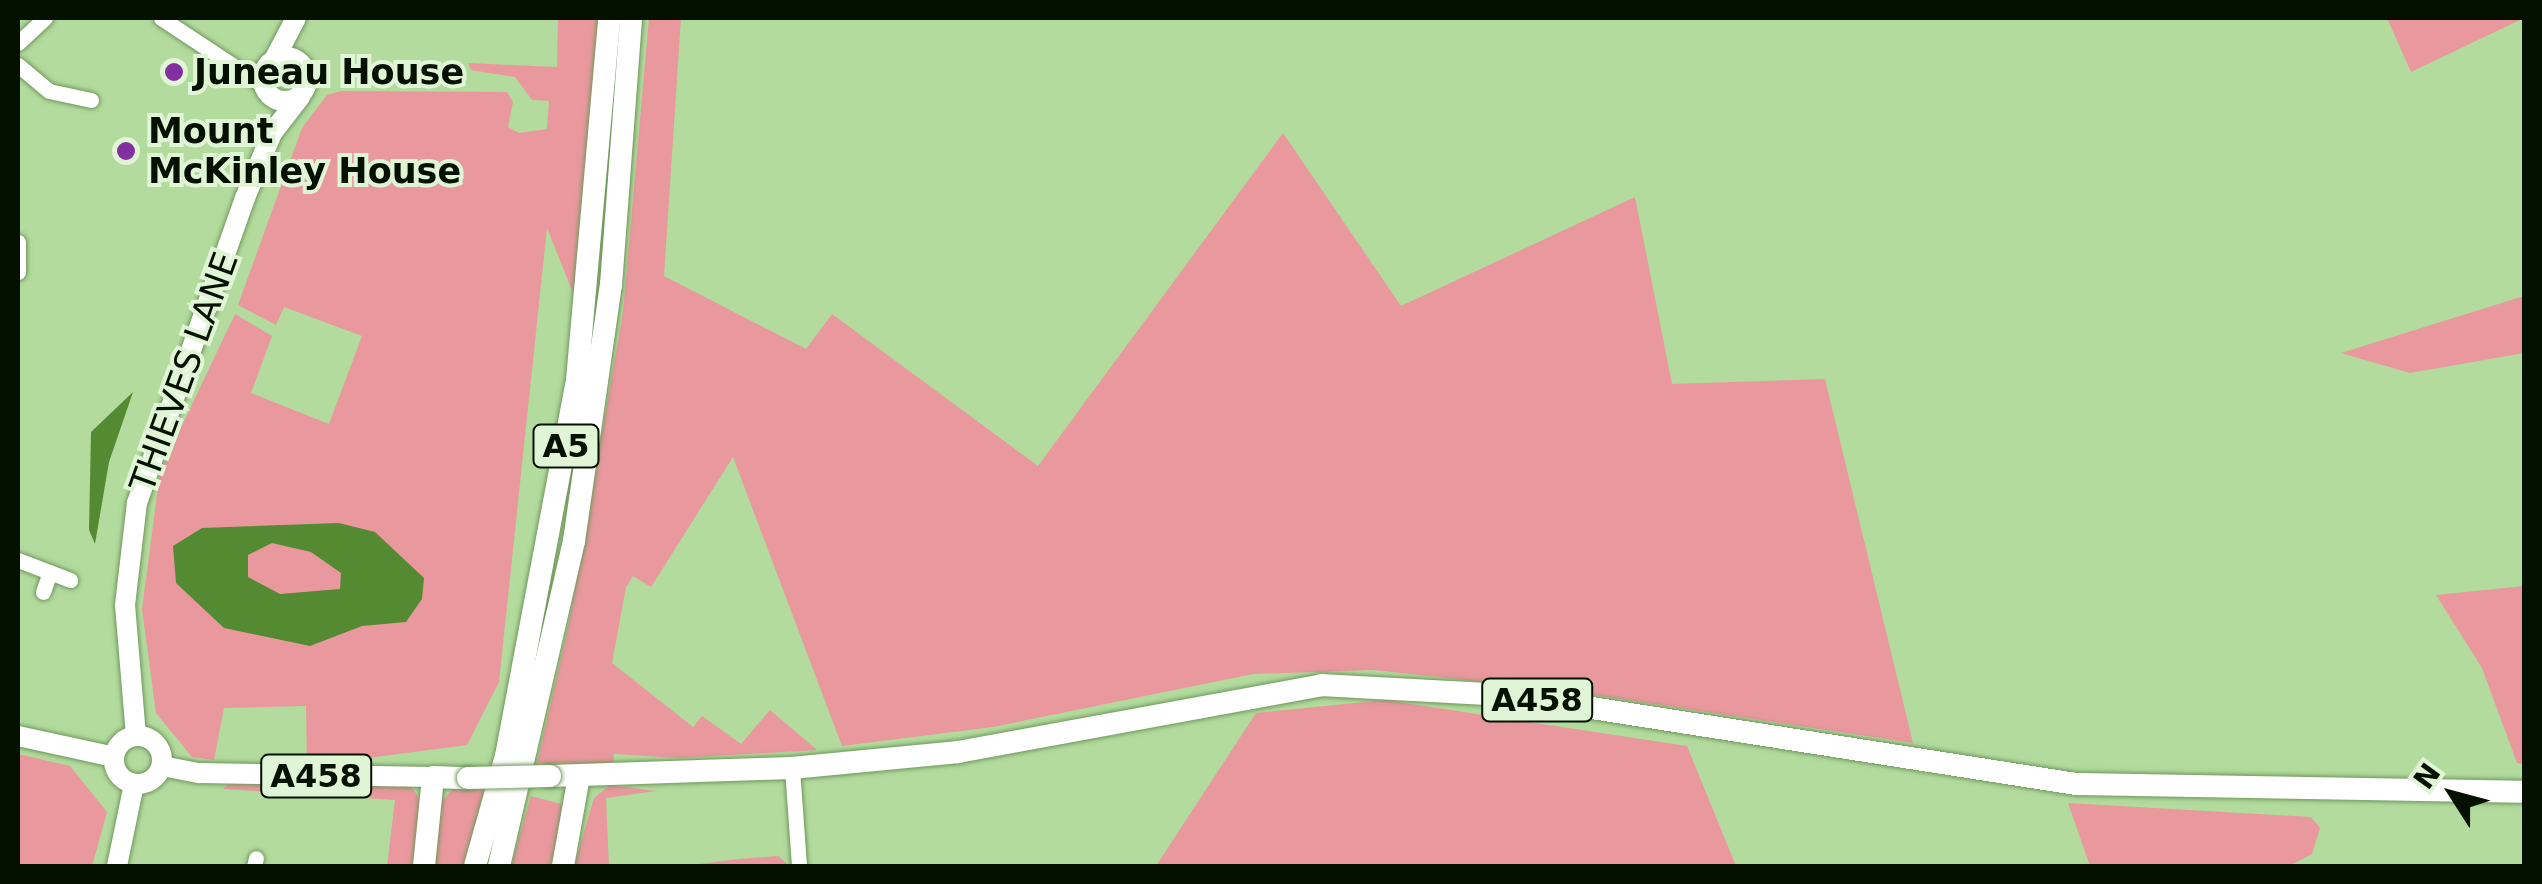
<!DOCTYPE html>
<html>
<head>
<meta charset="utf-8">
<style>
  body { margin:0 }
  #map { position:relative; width:2542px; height:884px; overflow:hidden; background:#b2db9d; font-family:"DejaVu Sans",sans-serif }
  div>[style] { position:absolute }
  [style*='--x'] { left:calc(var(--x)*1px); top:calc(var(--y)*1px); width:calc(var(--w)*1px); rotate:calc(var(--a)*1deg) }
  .green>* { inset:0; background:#e9989d }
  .water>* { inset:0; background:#538a32 }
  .roads { filter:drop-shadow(0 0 2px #71975d) drop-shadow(0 0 2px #71975d) }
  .minor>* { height:15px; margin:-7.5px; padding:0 7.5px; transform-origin:7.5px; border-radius:7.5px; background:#fff }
  .major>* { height:20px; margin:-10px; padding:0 10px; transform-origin:10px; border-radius:10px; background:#fff }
  .major>.ring { margin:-10px; padding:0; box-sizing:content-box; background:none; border:20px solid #fff; border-radius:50% }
  .highway>* { height:22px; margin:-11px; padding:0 11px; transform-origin:11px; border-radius:11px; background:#fff }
  .bridges { filter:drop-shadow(0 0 2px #71975d) drop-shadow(0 0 2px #71975d) }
  .highway-bridge>* { height:22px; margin:-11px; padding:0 11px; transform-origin:11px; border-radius:11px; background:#fff }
  .dots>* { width:28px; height:28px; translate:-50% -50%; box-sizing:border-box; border:5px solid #e0f5d6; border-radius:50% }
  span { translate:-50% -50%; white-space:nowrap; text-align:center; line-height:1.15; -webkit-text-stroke:8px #e0f5d6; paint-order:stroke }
  .shield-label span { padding:2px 8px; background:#e0f5d6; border:2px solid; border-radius:8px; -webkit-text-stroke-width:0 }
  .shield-label { font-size:32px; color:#041100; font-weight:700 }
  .poi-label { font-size:35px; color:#041100; font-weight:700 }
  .left { translate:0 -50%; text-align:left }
  .street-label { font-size:35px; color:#041100 }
  .frame { position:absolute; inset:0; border:20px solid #041100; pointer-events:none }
  .north { position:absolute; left:2402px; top:744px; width:100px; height:100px; -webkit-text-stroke:8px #e0f5d6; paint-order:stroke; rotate:306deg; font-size:28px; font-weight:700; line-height:40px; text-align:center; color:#041100 }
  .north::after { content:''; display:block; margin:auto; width:35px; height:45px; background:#041100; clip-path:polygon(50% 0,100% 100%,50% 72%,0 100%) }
</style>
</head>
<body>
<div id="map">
  <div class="green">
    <i style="clip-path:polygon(558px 18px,600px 18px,575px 298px,547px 228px,499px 682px,467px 745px,307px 766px,306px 706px,224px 708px,214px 760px,192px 757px,156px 713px,142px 609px,160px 472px,235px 314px,272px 336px,251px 393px,329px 424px,362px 336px,284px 307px,276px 325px,238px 305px,302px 128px,327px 95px,341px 91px,507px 92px,513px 102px,508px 127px,519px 133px,547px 129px,549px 101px,532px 100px,515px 77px,471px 70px,468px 63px,557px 67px)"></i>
    <i style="clip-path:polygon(649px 18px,681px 18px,664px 276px,806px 349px,832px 314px,1038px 466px,1283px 133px,1401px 306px,1635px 197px,1672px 384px,1825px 379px,1913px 743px,1568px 691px,1373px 670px,1253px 674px,993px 727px,842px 746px,733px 457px,651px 587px,633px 576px,626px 587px,612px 663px,693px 727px,702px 716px,741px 744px,770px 710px,817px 750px,678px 758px,614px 754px,613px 765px,537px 763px,569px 623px,623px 312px)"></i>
    <i style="clip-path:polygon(2387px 18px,2524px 18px,2411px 72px)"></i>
    <i style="clip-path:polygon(2524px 296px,2524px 353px,2410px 373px,2341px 353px)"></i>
    <i style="clip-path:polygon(2524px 586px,2524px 764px,2517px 763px,2482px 668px,2436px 595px)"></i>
    <i style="clip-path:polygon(1385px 700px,1687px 746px,1736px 866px,1156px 866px,1256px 713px)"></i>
    <i style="clip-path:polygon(18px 754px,70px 766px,107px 812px,92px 866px,18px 866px)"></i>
    <i style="clip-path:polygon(230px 783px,411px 786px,422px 802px,417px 866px,387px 866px,395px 800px,223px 789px)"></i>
    <i style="clip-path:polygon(610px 785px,656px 791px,606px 798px,609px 866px,574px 866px,594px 798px)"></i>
    <i style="clip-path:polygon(456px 786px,486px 787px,464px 866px,431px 866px,442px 801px)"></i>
    <i style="clip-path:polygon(531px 796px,561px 804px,564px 830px,549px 866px,511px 866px)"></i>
    <i style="clip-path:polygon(2068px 803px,2311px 817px,2320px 828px,2312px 854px,2289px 866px,2090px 866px)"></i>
    <i style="clip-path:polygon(778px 856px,790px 866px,684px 866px,738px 859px)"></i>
  </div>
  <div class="water">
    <i style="clip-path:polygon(133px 392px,109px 462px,95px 544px,89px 530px,91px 432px)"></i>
    <i style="clip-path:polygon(evenodd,339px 523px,375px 532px,424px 578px,422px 599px,406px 622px,362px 626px,310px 646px,224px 628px,176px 583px,173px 546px,202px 528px,339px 523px,272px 543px,311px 552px,341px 573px,340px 589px,280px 594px,248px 577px,248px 555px,272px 543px)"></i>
  </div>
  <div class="roads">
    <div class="minor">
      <i style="--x:161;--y:18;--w:123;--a:33.4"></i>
      <i style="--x:18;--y:43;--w:37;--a:-43"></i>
      <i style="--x:18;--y:65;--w:40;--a:40"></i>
      <i style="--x:49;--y:91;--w:43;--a:12.1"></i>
      <i style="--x:232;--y:69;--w:32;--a:5"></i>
      <i style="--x:18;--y:242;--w:30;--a:90"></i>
      <i style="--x:18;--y:560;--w:56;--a:21"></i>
      <i style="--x:43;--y:592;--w:21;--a:-71"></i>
      <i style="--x:792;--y:768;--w:98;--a:85.9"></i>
      <i style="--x:254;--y:866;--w:8;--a:-76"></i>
    </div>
    <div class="major">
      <i class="ring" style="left:263px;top:57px;width:24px;height:24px"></i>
      <i style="--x:274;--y:60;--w:47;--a:-62.4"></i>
      <i class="ring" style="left:114px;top:736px;width:28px;height:28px"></i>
      <i style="--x:18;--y:736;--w:98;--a:12.3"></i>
      <i style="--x:136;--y:736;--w:131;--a:-94.8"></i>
      <i style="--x:125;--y:605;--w:103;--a:-83.3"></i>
      <i style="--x:137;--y:503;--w:324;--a:-70.5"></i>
      <i style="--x:245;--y:198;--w:70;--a:-67.4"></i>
      <i style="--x:272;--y:133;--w:46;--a:-52.1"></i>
      <i style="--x:162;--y:766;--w:38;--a:11"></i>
      <i style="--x:199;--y:773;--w:234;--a:1"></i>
      <i style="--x:117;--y:866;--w:84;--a:-78.3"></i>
    </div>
    <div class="highway">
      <i style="--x:550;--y:776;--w:242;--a:-1.9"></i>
      <i style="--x:792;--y:768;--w:167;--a:-5.5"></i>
      <i style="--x:958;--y:752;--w:370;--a:-10.4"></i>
      <i style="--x:1322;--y:685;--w:187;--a:3.1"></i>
      <i style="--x:1509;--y:695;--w:574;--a:8.92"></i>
      <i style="--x:2076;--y:784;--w:448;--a:1"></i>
      <i style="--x:424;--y:866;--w:89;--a:-84.2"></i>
      <i style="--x:433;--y:777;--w:35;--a:2"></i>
      <i style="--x:475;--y:866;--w:114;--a:-74.3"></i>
      <i style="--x:506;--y:756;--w:383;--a:-79.3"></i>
      <i style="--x:577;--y:380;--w:363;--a:-84.9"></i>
      <i style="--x:499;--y:866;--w:334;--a:-77"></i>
      <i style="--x:574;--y:541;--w:259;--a:-81.8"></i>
      <i style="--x:611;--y:285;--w:268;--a:-85.7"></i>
      <i style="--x:563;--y:866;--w:91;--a:-79.9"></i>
    </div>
  </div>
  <div class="bridges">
    <div class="highway-bridge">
      <i style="--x:468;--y:778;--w:82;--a:-1.4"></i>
    </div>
  </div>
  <div class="dots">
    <i style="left:174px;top:72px;background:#8230a0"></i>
    <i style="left:126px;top:151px;background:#8230a0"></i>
  </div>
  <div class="shield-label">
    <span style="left:566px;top:446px">A5</span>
    <span style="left:1537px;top:700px">A458</span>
    <span style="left:316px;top:776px">A458</span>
  </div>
  <div class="poi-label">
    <span class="left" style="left:194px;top:72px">Juneau House</span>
    <span class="left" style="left:148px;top:151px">Mount<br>McKinley House</span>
  </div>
  <div class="street-label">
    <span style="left:184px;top:372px;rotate:-70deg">THIEVES LANE</span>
  </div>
  <div class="frame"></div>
  <div class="north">N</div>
</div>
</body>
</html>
